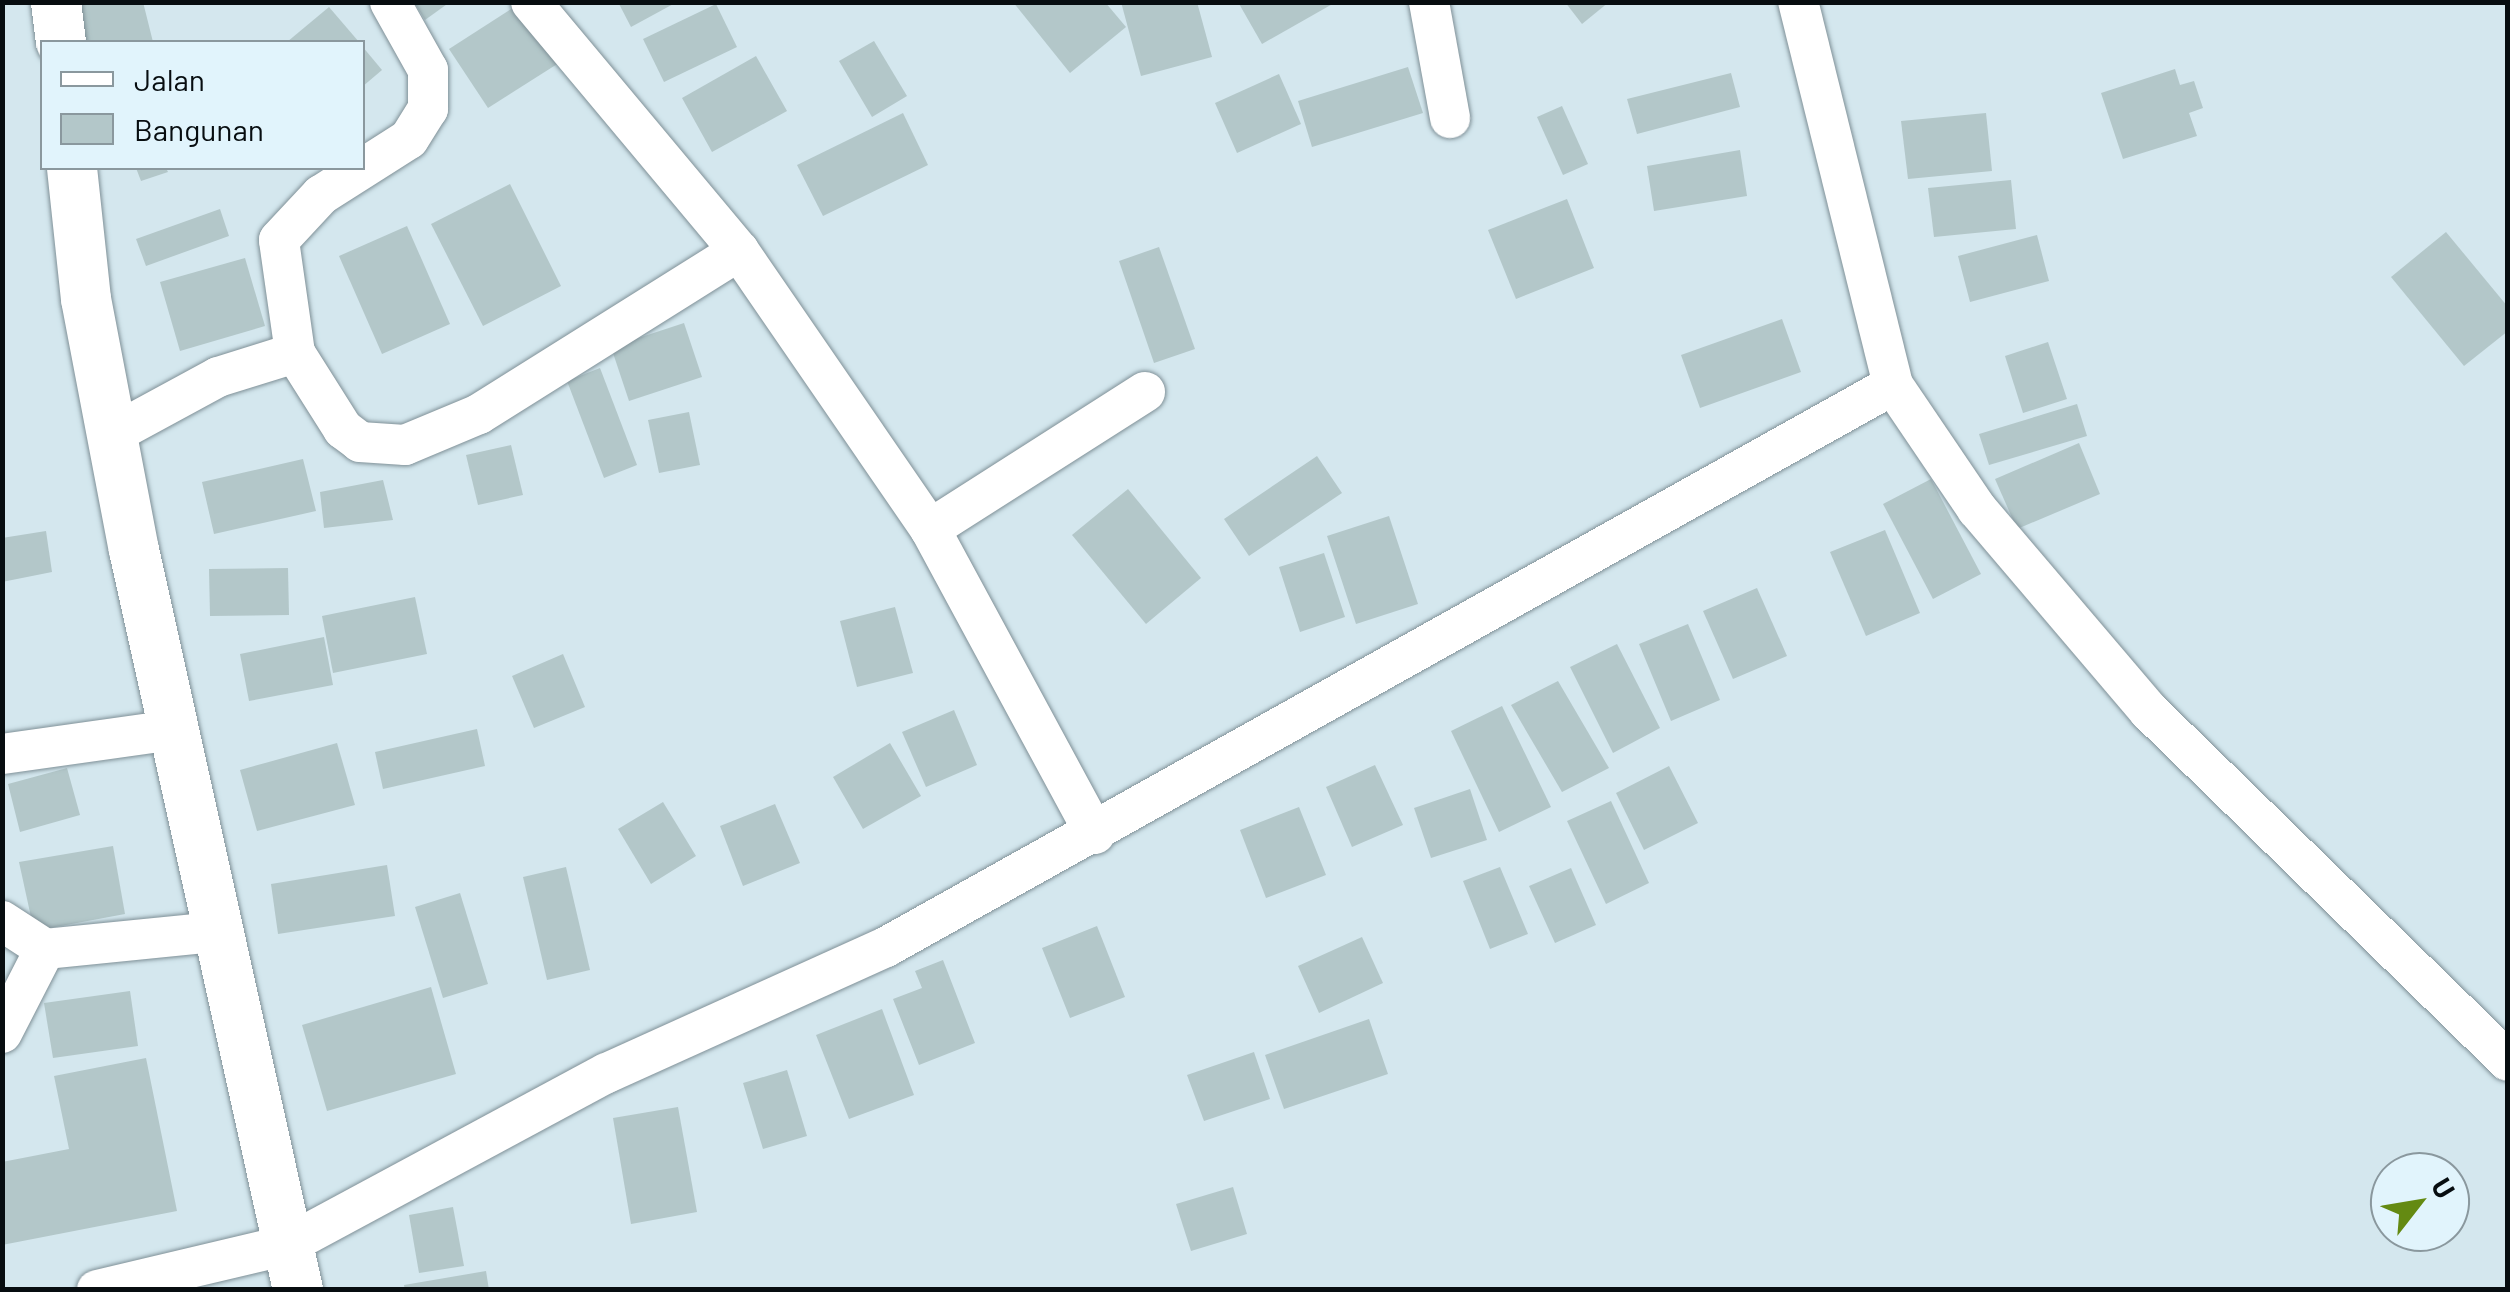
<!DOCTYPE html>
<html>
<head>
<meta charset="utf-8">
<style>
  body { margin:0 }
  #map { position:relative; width:2510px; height:1292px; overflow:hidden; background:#d4e7ee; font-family:Barlow,sans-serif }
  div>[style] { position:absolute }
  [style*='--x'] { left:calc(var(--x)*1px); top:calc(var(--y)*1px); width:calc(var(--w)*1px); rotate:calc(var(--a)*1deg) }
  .building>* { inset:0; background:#b3c7c9 }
  .roads { filter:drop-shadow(0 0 2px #7f9097) drop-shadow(0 0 2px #7f9097) }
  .minor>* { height:40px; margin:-20px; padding:0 20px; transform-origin:20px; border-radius:20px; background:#fff }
  .tertiary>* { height:50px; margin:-25px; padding:0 25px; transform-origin:25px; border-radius:25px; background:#fff }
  span { translate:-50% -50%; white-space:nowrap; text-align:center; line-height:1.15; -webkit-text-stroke:9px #e1f4fc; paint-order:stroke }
  .frame { position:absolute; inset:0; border:5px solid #070d10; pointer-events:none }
  .legend { position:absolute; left:40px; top:40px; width:325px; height:130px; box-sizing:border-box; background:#e1f4fc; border:2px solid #8a989e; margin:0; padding:12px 18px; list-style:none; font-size:30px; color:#070d10 }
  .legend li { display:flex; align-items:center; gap:20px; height:50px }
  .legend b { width:50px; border:2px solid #8a989e }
  .north { position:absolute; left:2370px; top:1152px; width:100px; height:100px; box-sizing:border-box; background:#e1f4fc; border:2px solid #8a989e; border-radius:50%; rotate:59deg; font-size:28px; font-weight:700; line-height:40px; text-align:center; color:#070d10 }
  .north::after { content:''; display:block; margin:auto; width:35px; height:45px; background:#648a12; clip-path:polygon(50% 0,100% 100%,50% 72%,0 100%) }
</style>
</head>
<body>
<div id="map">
  <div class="building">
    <i style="clip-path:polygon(67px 2px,143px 2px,153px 42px,77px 42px)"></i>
    <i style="clip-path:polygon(414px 2px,450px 2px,425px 20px)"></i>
    <i style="clip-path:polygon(522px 2px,562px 61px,488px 108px,449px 49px)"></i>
    <i style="clip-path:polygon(618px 2px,677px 2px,631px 27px)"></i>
    <i style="clip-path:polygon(1013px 2px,1105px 2px,1126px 27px,1070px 73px)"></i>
    <i style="clip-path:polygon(1121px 2px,1197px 2px,1212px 57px,1141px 76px)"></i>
    <i style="clip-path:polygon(1238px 2px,1336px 2px,1262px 44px)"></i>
    <i style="clip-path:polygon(1565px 2px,1609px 2px,1582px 24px)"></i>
    <i style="clip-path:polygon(716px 4px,737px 47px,664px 82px,643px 39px)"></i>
    <i style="clip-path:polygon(329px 7px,359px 42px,287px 42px)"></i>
    <i style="clip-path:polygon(874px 41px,907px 96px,872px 117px,839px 61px)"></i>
    <i style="clip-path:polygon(362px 46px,382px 70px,362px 87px)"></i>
    <i style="clip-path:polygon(756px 56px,787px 111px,712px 152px,682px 98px)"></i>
    <i style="clip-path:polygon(1408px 67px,1423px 113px,1312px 147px,1298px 101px)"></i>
    <i style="clip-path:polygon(2175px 69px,2180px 85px,2194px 81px,2203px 108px,2189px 113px,2197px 136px,2123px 159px,2101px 93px)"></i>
    <i style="clip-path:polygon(1731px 73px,1740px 107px,1637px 134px,1627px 99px)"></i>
    <i style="clip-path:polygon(1279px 74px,1301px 124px,1237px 153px,1215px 103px)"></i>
    <i style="clip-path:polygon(1562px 106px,1588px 164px,1563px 175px,1537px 117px)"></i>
    <i style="clip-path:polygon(903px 113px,928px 165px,823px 216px,797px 165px)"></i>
    <i style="clip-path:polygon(1986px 113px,1992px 171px,1908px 179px,1901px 121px)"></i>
    <i style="clip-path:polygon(1740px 150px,1747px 196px,1654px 211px,1647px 166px)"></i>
    <i style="clip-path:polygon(136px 168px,166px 168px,168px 172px,141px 181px)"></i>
    <i style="clip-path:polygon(2011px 180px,2016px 229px,1934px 237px,1928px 188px)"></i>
    <i style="clip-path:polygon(510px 184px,561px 286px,483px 326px,431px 224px)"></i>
    <i style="clip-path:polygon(1567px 199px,1594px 268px,1516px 299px,1488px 230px)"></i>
    <i style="clip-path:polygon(220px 209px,229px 236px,146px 266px,136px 239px)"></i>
    <i style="clip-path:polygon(407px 226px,450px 324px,382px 354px,339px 256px)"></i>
    <i style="clip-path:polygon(2446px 232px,2508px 307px,2508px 331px,2464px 366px,2391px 277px)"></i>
    <i style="clip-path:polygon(2037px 235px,2049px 281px,1970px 302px,1958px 256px)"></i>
    <i style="clip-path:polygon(1159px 247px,1195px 349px,1154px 363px,1119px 261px)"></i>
    <i style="clip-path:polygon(245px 258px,265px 326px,180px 351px,160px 282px)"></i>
    <i style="clip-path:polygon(1782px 319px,1801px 372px,1700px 408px,1681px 355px)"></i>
    <i style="clip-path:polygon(684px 323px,702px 377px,629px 401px,611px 347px)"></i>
    <i style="clip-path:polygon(2048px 342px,2067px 399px,2023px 413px,2005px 356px)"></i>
    <i style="clip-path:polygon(600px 368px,637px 465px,604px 478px,567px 381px)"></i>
    <i style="clip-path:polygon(2077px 404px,2087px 436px,1989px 465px,1979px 434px)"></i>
    <i style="clip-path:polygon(689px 412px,700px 465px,659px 473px,648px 420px)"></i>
    <i style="clip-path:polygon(2079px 443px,2100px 494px,2017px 529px,1995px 479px)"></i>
    <i style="clip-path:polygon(511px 445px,523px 495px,478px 505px,466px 455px)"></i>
    <i style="clip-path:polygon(1317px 456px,1342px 493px,1249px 556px,1224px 519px)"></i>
    <i style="clip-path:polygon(303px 459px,316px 511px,214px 534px,202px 482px)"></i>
    <i style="clip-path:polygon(1931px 479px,1981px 574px,1933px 599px,1883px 504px)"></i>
    <i style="clip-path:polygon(383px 480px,393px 520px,324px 528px,320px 492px)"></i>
    <i style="clip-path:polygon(1128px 489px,1201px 578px,1146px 624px,1072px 535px)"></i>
    <i style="clip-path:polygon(1389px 516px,1418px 604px,1356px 624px,1327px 536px)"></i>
    <i style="clip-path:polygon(1885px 530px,1920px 613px,1866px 636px,1830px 552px)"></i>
    <i style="clip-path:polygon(46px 531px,52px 572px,2px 582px,2px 538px)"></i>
    <i style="clip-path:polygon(1324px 553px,1345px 617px,1300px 632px,1279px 567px)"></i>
    <i style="clip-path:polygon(288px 568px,289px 615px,210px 616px,209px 569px)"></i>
    <i style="clip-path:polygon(1757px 588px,1787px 656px,1733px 679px,1703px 611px)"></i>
    <i style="clip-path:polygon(415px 597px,427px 654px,333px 673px,322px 616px)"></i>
    <i style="clip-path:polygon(895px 607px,913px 673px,857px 687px,840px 621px)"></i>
    <i style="clip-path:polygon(1688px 624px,1720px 700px,1671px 721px,1639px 644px)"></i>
    <i style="clip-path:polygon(324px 637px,333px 685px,249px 701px,240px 654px)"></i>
    <i style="clip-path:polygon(1617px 644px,1660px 728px,1613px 753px,1570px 667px)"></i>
    <i style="clip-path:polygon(563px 654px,585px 707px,534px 728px,512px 676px)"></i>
    <i style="clip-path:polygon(1558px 681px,1609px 768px,1562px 792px,1511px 705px)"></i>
    <i style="clip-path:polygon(1502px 706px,1551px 807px,1499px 832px,1451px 731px)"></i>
    <i style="clip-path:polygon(954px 710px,977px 765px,926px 787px,902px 732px)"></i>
    <i style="clip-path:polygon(477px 729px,485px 766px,383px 789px,375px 752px)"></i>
    <i style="clip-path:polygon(337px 743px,355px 805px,257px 831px,240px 770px)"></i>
    <i style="clip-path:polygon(890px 743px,921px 796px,863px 829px,833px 777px)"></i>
    <i style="clip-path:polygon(1375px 765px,1403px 825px,1352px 847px,1326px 787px)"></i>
    <i style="clip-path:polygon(1669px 766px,1698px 823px,1644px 850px,1616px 793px)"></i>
    <i style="clip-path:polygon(67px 768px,80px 815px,20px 832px,8px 784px)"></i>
    <i style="clip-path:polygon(1470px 789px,1487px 840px,1431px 858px,1414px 808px)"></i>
    <i style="clip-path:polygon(1611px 801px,1649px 883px,1606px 904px,1567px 821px)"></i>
    <i style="clip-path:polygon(663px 802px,696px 856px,651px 884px,618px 829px)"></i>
    <i style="clip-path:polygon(775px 804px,800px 863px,743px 886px,720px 826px)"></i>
    <i style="clip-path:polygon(1299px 807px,1326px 875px,1266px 898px,1240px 830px)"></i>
    <i style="clip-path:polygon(113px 846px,125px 914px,34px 931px,19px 862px)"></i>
    <i style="clip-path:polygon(387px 865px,395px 916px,278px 934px,271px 884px)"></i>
    <i style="clip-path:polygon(566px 867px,590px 970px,547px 980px,523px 877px)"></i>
    <i style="clip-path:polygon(1500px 867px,1528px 934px,1490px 949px,1463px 881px)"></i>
    <i style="clip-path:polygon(1571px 868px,1596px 925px,1555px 943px,1529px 886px)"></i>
    <i style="clip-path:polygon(460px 893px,488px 984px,443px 998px,415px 907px)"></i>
    <i style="clip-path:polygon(1097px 926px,1125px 997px,1070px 1018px,1042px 948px)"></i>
    <i style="clip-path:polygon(1362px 937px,1383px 983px,1319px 1013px,1298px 966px)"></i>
    <i style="clip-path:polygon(943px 960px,975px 1043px,919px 1065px,893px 999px,922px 988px,915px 971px)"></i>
    <i style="clip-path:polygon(431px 987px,456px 1074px,327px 1111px,302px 1025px)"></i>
    <i style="clip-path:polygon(130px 991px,138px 1046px,53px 1058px,44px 1003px)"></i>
    <i style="clip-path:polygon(882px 1009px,914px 1095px,849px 1119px,816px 1035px)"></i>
    <i style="clip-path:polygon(1369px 1019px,1388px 1074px,1284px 1109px,1265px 1055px)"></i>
    <i style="clip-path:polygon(1254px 1052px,1270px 1099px,1204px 1121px,1187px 1075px)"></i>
    <i style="clip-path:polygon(146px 1058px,177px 1211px,2px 1245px,2px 1162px,69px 1149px,54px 1076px)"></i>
    <i style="clip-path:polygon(787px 1070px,807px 1136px,763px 1149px,743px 1083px)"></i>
    <i style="clip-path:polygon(678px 1107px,697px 1212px,631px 1224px,613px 1118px)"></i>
    <i style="clip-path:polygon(1233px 1187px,1247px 1234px,1191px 1251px,1176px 1204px)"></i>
    <i style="clip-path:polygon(453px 1207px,464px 1266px,419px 1273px,409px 1215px)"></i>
    <i style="clip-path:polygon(486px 1271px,489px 1290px,405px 1290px,404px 1285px)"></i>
  </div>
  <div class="roads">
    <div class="minor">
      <i style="--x:1429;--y:2;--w:118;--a:79.7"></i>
      <i style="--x:739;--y:251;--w:337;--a:55.5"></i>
      <i style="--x:295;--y:353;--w:114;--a:-98.1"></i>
      <i style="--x:279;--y:240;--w:62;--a:-47"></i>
      <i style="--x:321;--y:195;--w:104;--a:-32.5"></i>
      <i style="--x:409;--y:139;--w:36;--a:-58"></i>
      <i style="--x:428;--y:109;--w:39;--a:-90"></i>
      <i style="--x:428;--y:70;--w:78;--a:-119.2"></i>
      <i style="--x:1893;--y:385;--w:150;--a:55.9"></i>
      <i style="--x:1977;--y:509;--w:265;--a:49.6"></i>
      <i style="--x:2149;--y:711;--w:501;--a:44.27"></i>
      <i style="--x:113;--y:434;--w:119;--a:-28.5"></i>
      <i style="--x:218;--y:377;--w:81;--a:-17.3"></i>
      <i style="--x:295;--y:353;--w:90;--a:57.7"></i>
      <i style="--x:343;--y:429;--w:21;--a:37"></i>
      <i style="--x:360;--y:442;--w:45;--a:3.8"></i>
      <i style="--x:405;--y:445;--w:80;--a:-22.7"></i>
      <i style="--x:479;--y:414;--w:307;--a:-32.1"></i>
      <i style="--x:739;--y:251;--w:324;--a:-129.9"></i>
      <i style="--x:2;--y:754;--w:173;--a:-8"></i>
      <i style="--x:1095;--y:834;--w:347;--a:-118.4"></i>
      <i style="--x:930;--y:529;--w:255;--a:-32.5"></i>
      <i style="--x:2;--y:921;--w:51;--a:33.1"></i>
      <i style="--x:2;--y:1033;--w:94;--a:-62.9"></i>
      <i style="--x:45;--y:949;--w:172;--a:-5.7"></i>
      <i style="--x:97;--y:1290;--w:195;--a:-13.3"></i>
      <i style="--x:287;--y:1245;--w:363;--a:-28.3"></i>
      <i style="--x:607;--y:1073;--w:306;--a:-24.3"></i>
      <i style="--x:886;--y:947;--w:1153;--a:-29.17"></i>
      <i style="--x:1893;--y:385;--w:395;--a:-103.9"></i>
    </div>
    <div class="tertiary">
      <i style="--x:56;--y:2;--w:40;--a:82.9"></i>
      <i style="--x:72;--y:168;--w:132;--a:83.9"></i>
      <i style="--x:86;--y:299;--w:256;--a:79.2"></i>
      <i style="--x:134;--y:550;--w:758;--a:77.5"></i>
    </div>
  </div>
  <div class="frame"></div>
  <ul class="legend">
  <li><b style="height:12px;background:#fff"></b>Jalan</li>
  <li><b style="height:28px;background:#b3c7c9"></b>Bangunan</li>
  </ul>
  <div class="north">U</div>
</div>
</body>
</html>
